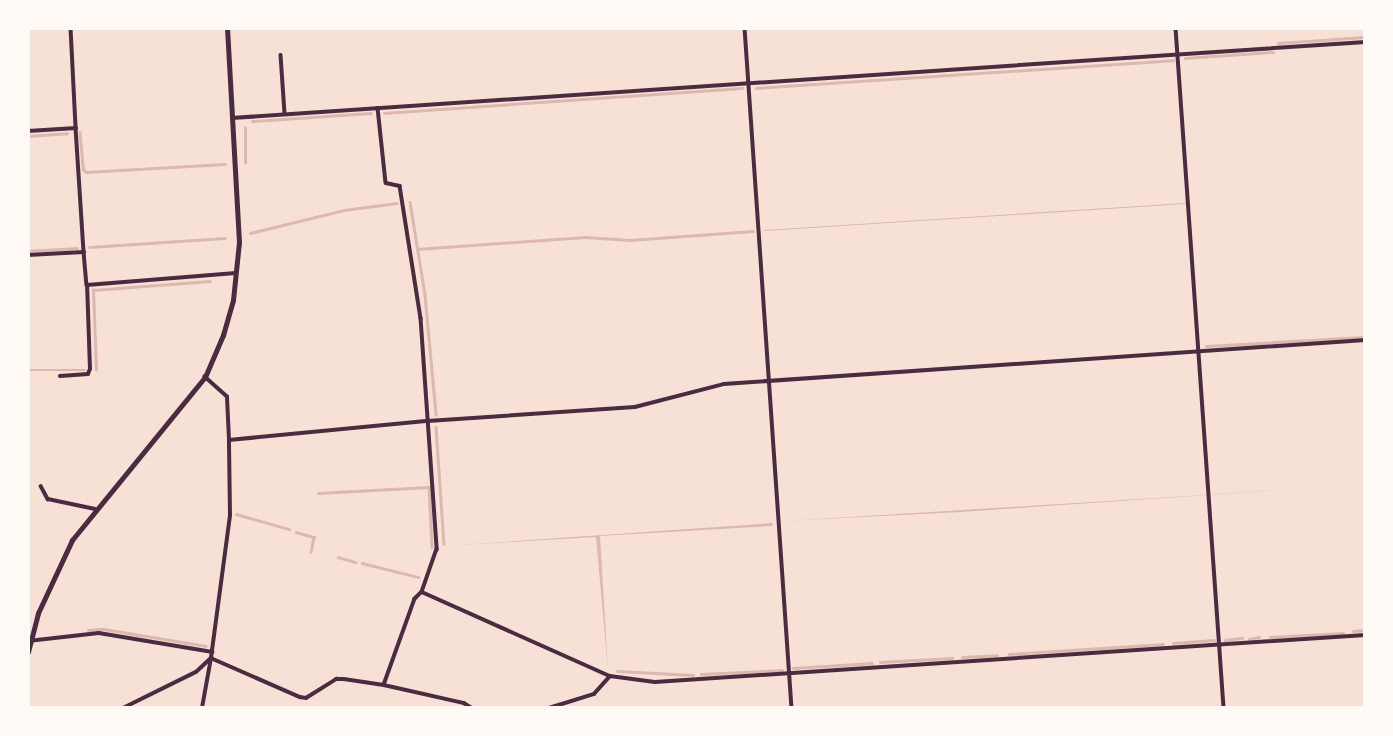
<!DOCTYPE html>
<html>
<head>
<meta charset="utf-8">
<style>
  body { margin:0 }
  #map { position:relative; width:1393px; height:736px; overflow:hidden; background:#f7e1d7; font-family:"Open Sans",sans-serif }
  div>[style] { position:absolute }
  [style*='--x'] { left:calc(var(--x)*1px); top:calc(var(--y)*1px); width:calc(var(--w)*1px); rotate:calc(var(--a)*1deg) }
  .water>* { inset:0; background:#dcb8b0 }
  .stream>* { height:2.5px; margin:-1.25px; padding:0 1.25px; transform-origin:1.25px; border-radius:1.25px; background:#dcb8b0 }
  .minor>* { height:3.5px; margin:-1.75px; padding:0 1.75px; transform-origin:1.75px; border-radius:1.75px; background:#4a2c40 }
  .secondary>* { height:5px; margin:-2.5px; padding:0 2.5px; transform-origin:2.5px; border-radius:2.5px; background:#4a2c40 }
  span { translate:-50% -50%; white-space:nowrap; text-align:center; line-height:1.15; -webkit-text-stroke:6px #fffaf5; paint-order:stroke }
  .frame { position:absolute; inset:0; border:30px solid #fffaf5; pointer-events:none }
</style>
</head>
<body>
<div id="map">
  <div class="water">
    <i style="clip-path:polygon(1185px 203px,1186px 204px,764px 231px,764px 230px)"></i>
    <i style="clip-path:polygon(1365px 484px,961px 512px,785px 521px,1203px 495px)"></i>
    <i style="clip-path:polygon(773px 523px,772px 526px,600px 536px,608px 670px,596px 537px,444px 546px)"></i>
  </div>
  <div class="stream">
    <i style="--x:1278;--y:43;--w:87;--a:-3.9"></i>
    <i style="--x:1185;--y:58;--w:88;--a:-3.9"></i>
    <i style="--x:756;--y:88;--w:418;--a:-3.8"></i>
    <i style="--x:384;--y:113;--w:359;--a:-4"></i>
    <i style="--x:252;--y:121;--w:119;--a:-3.8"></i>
    <i style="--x:80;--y:132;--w:37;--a:85"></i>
    <i style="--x:83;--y:169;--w:4;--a:45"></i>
    <i style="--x:86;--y:172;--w:139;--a:-3.3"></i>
    <i style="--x:28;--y:136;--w:39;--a:-4"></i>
    <i style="--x:245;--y:163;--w:35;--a:-90"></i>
    <i style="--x:410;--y:202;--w:94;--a:80.8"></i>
    <i style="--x:425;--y:295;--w:120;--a:84.7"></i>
    <i style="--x:250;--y:233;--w:97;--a:-13.7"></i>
    <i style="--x:344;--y:210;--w:53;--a:-7.5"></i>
    <i style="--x:89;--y:247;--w:136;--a:-3.8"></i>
    <i style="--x:417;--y:249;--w:168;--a:-4.1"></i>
    <i style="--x:585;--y:237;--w:45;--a:3.8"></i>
    <i style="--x:630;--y:240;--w:123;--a:-4.2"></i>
    <i style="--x:28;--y:251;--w:49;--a:-3.5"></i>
    <i style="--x:1206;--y:346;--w:157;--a:-3.3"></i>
    <i style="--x:28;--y:370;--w:57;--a:0"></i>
    <i style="--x:96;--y:370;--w:80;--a:-92.1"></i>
    <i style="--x:93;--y:290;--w:117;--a:-4.4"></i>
    <i style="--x:436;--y:427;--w:117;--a:86.1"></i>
    <i style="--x:318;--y:493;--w:111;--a:-3.1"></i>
    <i style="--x:429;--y:487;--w:60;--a:87.1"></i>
    <i style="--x:236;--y:514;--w:55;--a:15.8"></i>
    <i style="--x:296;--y:532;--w:19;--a:16"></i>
    <i style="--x:314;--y:537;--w:15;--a:101"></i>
    <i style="--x:338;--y:557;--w:18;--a:16"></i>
    <i style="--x:362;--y:563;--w:58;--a:14"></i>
    <i style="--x:88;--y:630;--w:16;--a:-4"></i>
    <i style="--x:104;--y:629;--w:103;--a:9.5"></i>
    <i style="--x:1353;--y:631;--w:12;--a:-5"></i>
    <i style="--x:1270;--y:637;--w:73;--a:-3.1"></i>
    <i style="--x:1249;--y:639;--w:10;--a:-11"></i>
    <i style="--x:1225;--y:640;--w:17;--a:-7"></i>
    <i style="--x:1173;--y:643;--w:41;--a:-4.2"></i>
    <i style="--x:1009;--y:654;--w:154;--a:-3.7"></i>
    <i style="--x:962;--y:657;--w:35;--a:-3"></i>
    <i style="--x:880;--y:662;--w:72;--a:-3.2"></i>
    <i style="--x:793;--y:668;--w:79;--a:-3.6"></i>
    <i style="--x:617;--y:671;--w:76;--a:3"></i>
    <i style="--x:701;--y:674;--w:81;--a:-2.8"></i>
  </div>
  <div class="minor">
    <i style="--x:71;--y:28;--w:100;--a:87.1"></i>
    <i style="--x:745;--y:28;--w:682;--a:86.05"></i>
    <i style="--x:1176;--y:28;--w:682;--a:85.96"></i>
    <i style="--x:281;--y:55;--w:59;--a:86.1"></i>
    <i style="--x:378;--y:108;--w:75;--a:83.9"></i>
    <i style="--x:386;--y:183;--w:14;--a:12"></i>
    <i style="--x:400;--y:186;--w:134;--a:81"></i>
    <i style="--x:421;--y:318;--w:232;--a:86"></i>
    <i style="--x:437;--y:549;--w:46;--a:109.2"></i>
    <i style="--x:422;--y:592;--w:10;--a:135"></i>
    <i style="--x:415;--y:599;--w:91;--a:109.8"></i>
    <i style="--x:232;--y:118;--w:1136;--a:-3.84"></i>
    <i style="--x:28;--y:131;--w:48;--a:-3.6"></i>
    <i style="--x:76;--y:128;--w:124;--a:86.3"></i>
    <i style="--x:28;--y:255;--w:56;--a:-3.1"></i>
    <i style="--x:84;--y:252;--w:33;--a:85"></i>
    <i style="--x:87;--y:285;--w:149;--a:-4.6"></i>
    <i style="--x:60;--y:376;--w:28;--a:-4"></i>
    <i style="--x:88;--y:374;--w:5;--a:-68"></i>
    <i style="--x:90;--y:369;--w:84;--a:-92"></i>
    <i style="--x:229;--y:440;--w:200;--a:-5.5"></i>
    <i style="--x:428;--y:421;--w:207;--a:-3.9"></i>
    <i style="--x:635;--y:407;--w:92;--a:-14.5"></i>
    <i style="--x:724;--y:384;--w:643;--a:-3.93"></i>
    <i style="--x:41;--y:486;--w:15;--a:62"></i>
    <i style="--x:48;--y:499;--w:48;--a:12"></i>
    <i style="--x:422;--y:592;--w:206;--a:24.1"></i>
    <i style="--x:610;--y:676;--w:45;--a:7.6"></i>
    <i style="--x:655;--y:682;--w:712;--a:-3.79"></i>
    <i style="--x:28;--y:641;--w:71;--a:-6.4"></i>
    <i style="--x:99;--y:633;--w:115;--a:9.5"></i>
    <i style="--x:123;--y:708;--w:81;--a:-26.3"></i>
    <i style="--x:196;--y:672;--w:21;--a:-43"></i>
    <i style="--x:211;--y:658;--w:143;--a:-82.4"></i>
    <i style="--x:230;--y:516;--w:76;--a:-90.8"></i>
    <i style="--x:229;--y:440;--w:43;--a:-92.7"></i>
    <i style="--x:227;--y:397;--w:30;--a:-138"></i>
    <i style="--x:202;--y:708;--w:51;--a:-79.8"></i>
    <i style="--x:211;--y:658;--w:97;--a:23.7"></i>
    <i style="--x:300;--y:697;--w:6;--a:9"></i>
    <i style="--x:306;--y:698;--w:36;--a:-32"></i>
    <i style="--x:336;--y:679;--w:8;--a:0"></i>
    <i style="--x:344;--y:679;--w:40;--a:8.5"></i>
    <i style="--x:384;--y:685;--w:82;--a:12.7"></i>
    <i style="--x:464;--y:703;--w:9;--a:32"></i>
    <i style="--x:549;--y:708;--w:47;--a:-17.3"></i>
    <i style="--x:594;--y:694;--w:24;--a:-48"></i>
  </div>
  <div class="secondary">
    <i style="--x:28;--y:652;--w:40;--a:-75.6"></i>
    <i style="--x:38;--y:613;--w:81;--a:-65"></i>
    <i style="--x:72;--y:540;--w:210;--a:-50.8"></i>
    <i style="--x:205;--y:377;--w:46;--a:-66.8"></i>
    <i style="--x:223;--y:335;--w:36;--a:-74"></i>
    <i style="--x:233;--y:300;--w:58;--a:-84.1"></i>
    <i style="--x:239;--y:242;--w:214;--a:-93.2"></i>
  </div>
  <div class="frame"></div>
</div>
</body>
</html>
